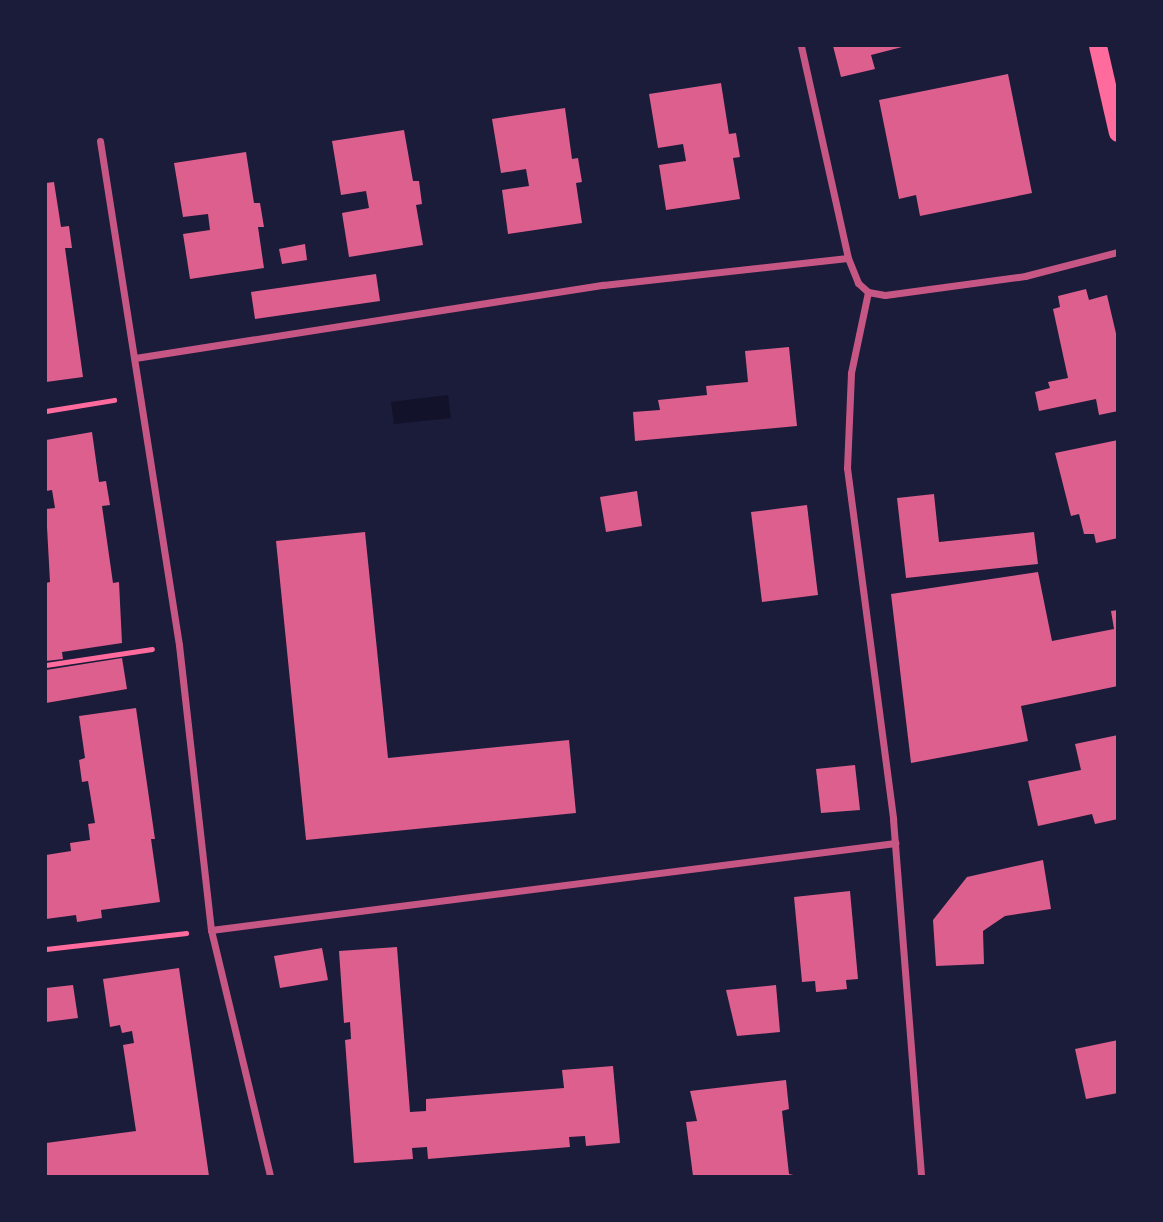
<!DOCTYPE html>
<html>
<head>
<meta charset="utf-8">
<style>
  body { margin:0 }
  #map { position:relative; width:1163px; height:1222px; overflow:hidden; background:#1b1b3a; font-family:"Fira Sans",sans-serif }
  div>[style] { position:absolute }
  [style*='--x'] { left:calc(var(--x)*1px); top:calc(var(--y)*1px); width:calc(var(--w)*1px); rotate:calc(var(--a)*1deg) }
  .water>* { inset:0; background:#12122b }
  .building>* { inset:0; background:#dd5f8e }
  .path>* { height:4.5px; margin:-2.25px; padding:0 2.25px; transform-origin:2.25px; border-radius:2.25px; background:#ff6b9d }
  .minor>* { height:7px; margin:-3.5px; padding:0 3.5px; transform-origin:3.5px; border-radius:3.5px; background:#c65784 }
  .primary>* { height:18px; margin:-9px; padding:0 9px; transform-origin:9px; border-radius:9px; background:#ff6b9d }
  span { translate:-50% -50%; white-space:nowrap; text-align:center; line-height:1.15; -webkit-text-stroke:7px #1b1b3a; paint-order:stroke }
  .frame { position:absolute; inset:0; border:47px solid #1b1b3a; pointer-events:none }
</style>
</head>
<body>
<div id="map">
  <div class="water">
    <i style="clip-path:polygon(448px 395px,451px 418px,394px 424px,391px 402px)"></i>
  </div>
  <div class="building">
    <i style="clip-path:polygon(833px 46px,906px 46px,871px 55px,875px 69px,841px 77px)"></i>
    <i style="clip-path:polygon(1008px 74px,1032px 193px,920px 216px,916px 195px,899px 199px,879px 100px)"></i>
    <i style="clip-path:polygon(721px 83px,729px 134px,736px 133px,740px 157px,733px 158px,740px 199px,666px 210px,659px 165px,686px 161px,683px 144px,658px 148px,649px 94px)"></i>
    <i style="clip-path:polygon(565px 108px,572px 159px,578px 158px,582px 182px,576px 183px,582px 223px,508px 234px,502px 190px,529px 186px,526px 169px,501px 173px,492px 119px)"></i>
    <i style="clip-path:polygon(404px 130px,413px 181px,419px 181px,422px 204px,416px 205px,423px 245px,349px 257px,342px 213px,369px 208px,366px 191px,341px 195px,332px 141px)"></i>
    <i style="clip-path:polygon(246px 152px,254px 203px,260px 203px,264px 227px,258px 227px,264px 268px,190px 279px,183px 234px,210px 230px,208px 214px,183px 217px,174px 163px)"></i>
    <i style="clip-path:polygon(54px 182px,61px 227px,69px 226px,72px 248px,65px 248px,83px 377px,46px 382px,46px 183px)"></i>
    <i style="clip-path:polygon(305px 244px,307px 260px,282px 264px,279px 249px)"></i>
    <i style="clip-path:polygon(376px 274px,380px 301px,255px 319px,251px 292px)"></i>
    <i style="clip-path:polygon(1086px 289px,1089px 300px,1107px 295px,1118px 342px,1118px 411px,1099px 415px,1096px 399px,1039px 411px,1035px 392px,1050px 388px,1048px 382px,1068px 378px,1053px 309px,1060px 307px,1058px 296px)"></i>
    <i style="clip-path:polygon(789px 347px,797px 426px,635px 441px,633px 412px,660px 410px,658px 400px,707px 395px,706px 386px,748px 382px,745px 351px)"></i>
    <i style="clip-path:polygon(92px 432px,99px 482px,106px 481px,110px 505px,102px 506px,113px 583px,119px 582px,122px 643px,62px 652px,63px 659px,46px 661px,46px 583px,50px 582px,46px 509px,55px 508px,52px 490px,46px 491px,46px 440px)"></i>
    <i style="clip-path:polygon(1118px 440px,1118px 538px,1096px 543px,1094px 534px,1084px 534px,1079px 514px,1071px 516px,1055px 453px)"></i>
    <i style="clip-path:polygon(637px 491px,642px 526px,606px 532px,600px 497px)"></i>
    <i style="clip-path:polygon(934px 494px,939px 542px,1034px 532px,1038px 564px,906px 578px,897px 498px)"></i>
    <i style="clip-path:polygon(807px 505px,818px 595px,762px 602px,751px 512px)"></i>
    <i style="clip-path:polygon(365px 532px,388px 758px,569px 740px,576px 813px,306px 840px,276px 541px)"></i>
    <i style="clip-path:polygon(1038px 572px,1052px 641px,1114px 629px,1111px 611px,1118px 610px,1118px 686px,1021px 706px,1028px 741px,911px 763px,891px 594px)"></i>
    <i style="clip-path:polygon(122px 658px,127px 689px,46px 703px,46px 670px)"></i>
    <i style="clip-path:polygon(136px 708px,155px 839px,151px 839px,160px 902px,101px 910px,102px 918px,77px 922px,76px 915px,46px 919px,46px 855px,71px 851px,70px 843px,90px 840px,88px 824px,95px 823px,88px 781px,82px 782px,79px 760px,85px 758px,79px 716px)"></i>
    <i style="clip-path:polygon(1118px 735px,1118px 819px,1095px 824px,1092px 814px,1038px 826px,1028px 781px,1081px 770px,1075px 744px)"></i>
    <i style="clip-path:polygon(855px 765px,860px 810px,821px 813px,816px 769px)"></i>
    <i style="clip-path:polygon(1043px 860px,1051px 909px,1005px 916px,983px 931px,984px 964px,936px 966px,933px 920px,967px 877px)"></i>
    <i style="clip-path:polygon(850px 891px,858px 979px,846px 980px,847px 989px,816px 992px,815px 981px,802px 982px,794px 897px)"></i>
    <i style="clip-path:polygon(397px 947px,410px 1112px,426px 1111px,426px 1099px,564px 1088px,562px 1070px,613px 1066px,620px 1143px,586px 1146px,585px 1136px,569px 1137px,570px 1147px,428px 1159px,427px 1147px,412px 1148px,413px 1159px,354px 1163px,345px 1040px,351px 1039px,350px 1022px,344px 1023px,339px 951px)"></i>
    <i style="clip-path:polygon(322px 948px,328px 980px,280px 988px,274px 956px)"></i>
    <i style="clip-path:polygon(179px 968px,209px 1176px,46px 1176px,46px 1143px,136px 1131px,123px 1045px,134px 1043px,132px 1031px,122px 1033px,120px 1025px,110px 1027px,103px 979px)"></i>
    <i style="clip-path:polygon(73px 985px,78px 1018px,46px 1022px,46px 988px)"></i>
    <i style="clip-path:polygon(776px 985px,780px 1032px,737px 1036px,726px 990px)"></i>
    <i style="clip-path:polygon(1118px 1040px,1118px 1093px,1086px 1099px,1075px 1049px)"></i>
    <i style="clip-path:polygon(786px 1080px,789px 1109px,782px 1111px,789px 1174px,798px 1176px,693px 1176px,686px 1122px,697px 1121px,690px 1091px)"></i>
  </div>
  <div class="path">
    <i style="--x:46;--y:411;--w:69;--a:-9.2"></i>
    <i style="--x:46;--y:665;--w:107;--a:-8.6"></i>
    <i style="--x:46;--y:949;--w:141;--a:-6.5"></i>
  </div>
  <div class="minor">
    <i style="--x:801;--y:46;--w:217;--a:77.5"></i>
    <i style="--x:848;--y:258;--w:27;--a:68"></i>
    <i style="--x:858;--y:283;--w:13;--a:42"></i>
    <i style="--x:868;--y:292;--w:83;--a:101.9"></i>
    <i style="--x:851;--y:373;--w:95;--a:92.4"></i>
    <i style="--x:847;--y:468;--w:354;--a:82.5"></i>
    <i style="--x:893;--y:819;--w:358;--a:85.5"></i>
    <i style="--x:100;--y:141;--w:510;--a:81.09"></i>
    <i style="--x:179;--y:645;--w:287;--a:83.6"></i>
    <i style="--x:211;--y:930;--w:253;--a:76.5"></i>
    <i style="--x:868;--y:292;--w:17;--a:10"></i>
    <i style="--x:885;--y:295;--w:141;--a:-7.7"></i>
    <i style="--x:1025;--y:276;--w:96;--a:-14.5"></i>
    <i style="--x:135;--y:358;--w:474;--a:-8.9"></i>
    <i style="--x:603;--y:285;--w:246;--a:-6.3"></i>
    <i style="--x:211;--y:930;--w:690;--a:-7.25"></i>
  </div>
  <div class="primary">
    <i style="--x:1098;--y:46;--w:89;--a:77.1"></i>
  </div>
  <div class="frame"></div>
</div>
</body>
</html>
